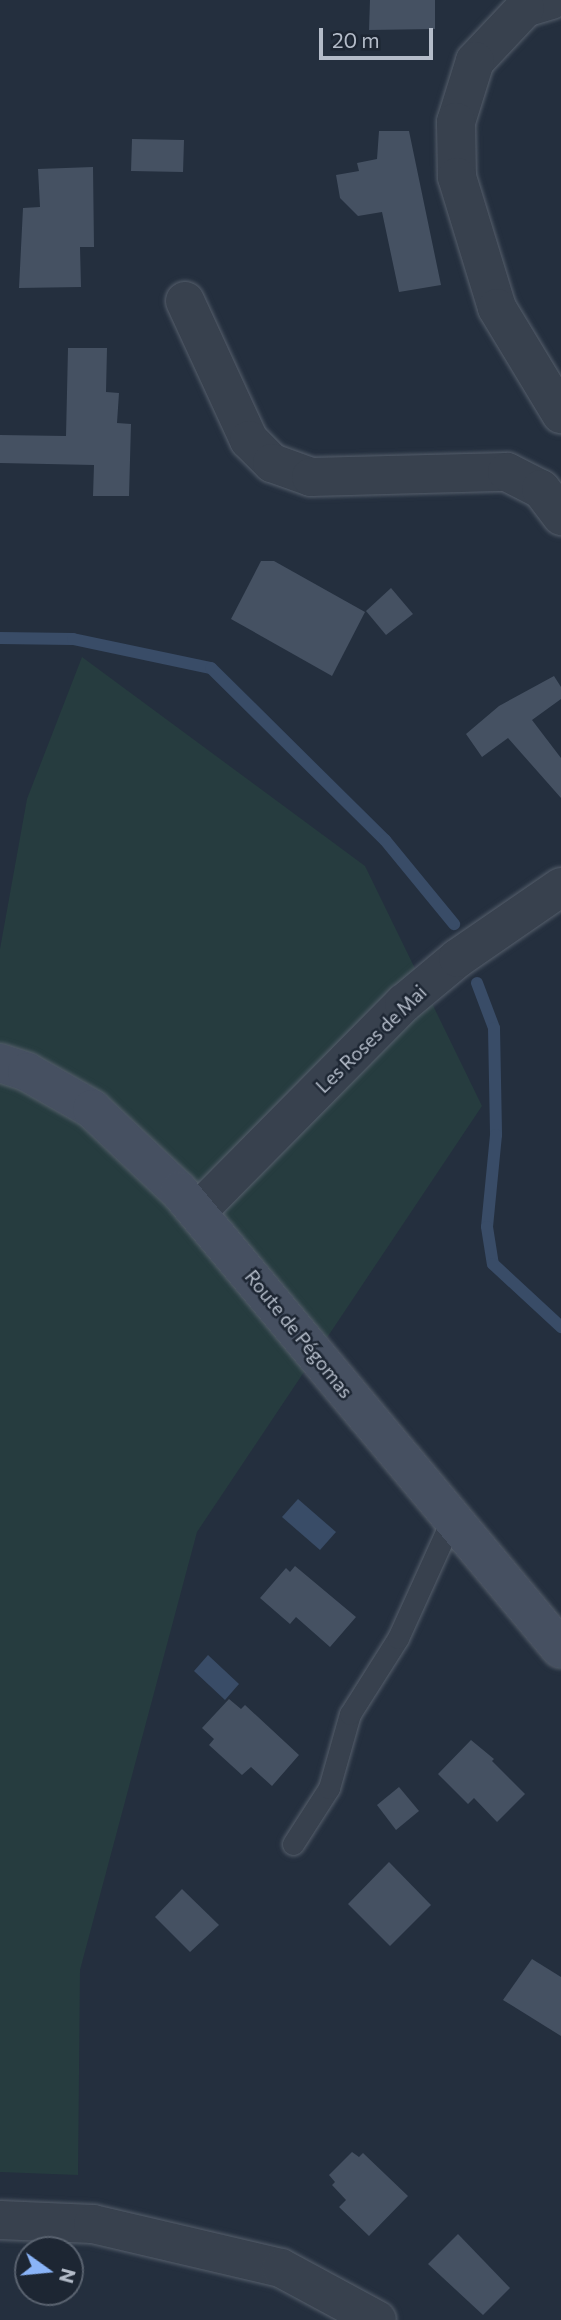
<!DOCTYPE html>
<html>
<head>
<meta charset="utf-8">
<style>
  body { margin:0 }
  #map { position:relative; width:561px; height:2320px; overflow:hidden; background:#242f3e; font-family:Commissioner,sans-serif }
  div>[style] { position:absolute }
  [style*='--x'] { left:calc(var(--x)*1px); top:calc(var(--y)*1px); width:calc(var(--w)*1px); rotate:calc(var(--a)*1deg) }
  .green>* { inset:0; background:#263c3f }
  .water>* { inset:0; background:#394c67 }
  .stream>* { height:12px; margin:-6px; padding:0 6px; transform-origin:6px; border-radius:6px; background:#394c67 }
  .building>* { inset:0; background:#455162 }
  .roads { filter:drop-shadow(0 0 2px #565f6c) drop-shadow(0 0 2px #565f6c) }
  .service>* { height:21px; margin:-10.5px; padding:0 10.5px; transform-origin:10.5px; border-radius:10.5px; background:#38414e }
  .minor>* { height:38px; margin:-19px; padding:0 19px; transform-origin:19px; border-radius:19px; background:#38414e }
  .secondary>* { height:38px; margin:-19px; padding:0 19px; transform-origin:19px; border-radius:19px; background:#465061 }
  span { translate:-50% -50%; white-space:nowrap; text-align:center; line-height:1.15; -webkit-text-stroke:5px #1d2633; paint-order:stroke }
  .street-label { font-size:19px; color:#b4bcc9 }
  .north { position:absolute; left:14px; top:2236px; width:70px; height:70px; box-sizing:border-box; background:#1d2633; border:2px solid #59626f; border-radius:50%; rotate:105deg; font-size:19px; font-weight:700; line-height:28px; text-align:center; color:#b4bcc9 }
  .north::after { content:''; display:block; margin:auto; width:24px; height:32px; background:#8ab4f8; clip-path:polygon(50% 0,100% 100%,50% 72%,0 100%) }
  .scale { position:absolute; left:319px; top:28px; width:114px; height:32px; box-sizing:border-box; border:4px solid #b4bcc9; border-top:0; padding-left:9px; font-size:21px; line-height:24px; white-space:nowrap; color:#b4bcc9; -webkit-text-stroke:5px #1d2633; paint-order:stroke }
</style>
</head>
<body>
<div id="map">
  <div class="green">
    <i style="clip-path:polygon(82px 657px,365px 866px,482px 1106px,197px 1532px,80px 1970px,78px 2175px,0 2172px,0 949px,27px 799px)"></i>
  </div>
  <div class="water">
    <i style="clip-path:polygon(298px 1499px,336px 1532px,320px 1550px,282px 1517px)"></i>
    <i style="clip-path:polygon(208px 1655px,239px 1684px,225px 1700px,194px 1671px)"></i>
  </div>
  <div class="stream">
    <i style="--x:0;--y:638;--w:73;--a:0.8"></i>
    <i style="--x:73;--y:639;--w:141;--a:11.9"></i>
    <i style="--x:211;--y:668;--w:245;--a:44.7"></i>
    <i style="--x:385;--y:840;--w:109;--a:50.6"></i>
    <i style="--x:477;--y:983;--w:48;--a:69.3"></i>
    <i style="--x:494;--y:1028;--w:107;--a:88.9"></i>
    <i style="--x:496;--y:1135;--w:92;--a:95.6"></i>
    <i style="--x:487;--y:1227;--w:37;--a:81"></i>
    <i style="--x:493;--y:1264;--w:93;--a:42.8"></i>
  </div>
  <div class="building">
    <i style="clip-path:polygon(370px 0,435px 0,435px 29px,369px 30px)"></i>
    <i style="clip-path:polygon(379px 131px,409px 131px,441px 285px,399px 292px,382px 212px,358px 216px,340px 198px,336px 175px,359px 171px,357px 163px,377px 159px)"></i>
    <i style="clip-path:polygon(132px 139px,184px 140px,183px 172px,131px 171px)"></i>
    <i style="clip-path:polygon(93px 167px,94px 247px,80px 247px,81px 287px,19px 288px,23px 208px,40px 207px,38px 169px)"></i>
    <i style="clip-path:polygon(68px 348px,107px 348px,106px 392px,119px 393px,117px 423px,131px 424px,129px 496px,93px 496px,94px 465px,0 463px,0 435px,66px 436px)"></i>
    <i style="clip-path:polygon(261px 561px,274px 561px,365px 612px,332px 676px,231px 619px)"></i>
    <i style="clip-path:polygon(391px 588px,413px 614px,386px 635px,366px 611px)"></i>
    <i style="clip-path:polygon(554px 676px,561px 687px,561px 699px,532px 720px,561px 758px,561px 798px,508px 738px,482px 757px,466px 734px,499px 706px)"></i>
    <i style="clip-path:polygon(295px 1566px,356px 1617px,330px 1647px,296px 1617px,290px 1624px,260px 1598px,286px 1568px,290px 1572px)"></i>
    <i style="clip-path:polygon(229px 1699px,241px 1709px,245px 1705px,299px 1755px,272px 1786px,251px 1767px,242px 1775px,209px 1745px,214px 1739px,202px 1728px)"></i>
    <i style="clip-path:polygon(471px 1740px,494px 1759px,492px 1761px,525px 1794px,497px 1822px,474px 1798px,468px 1804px,438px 1774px)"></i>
    <i style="clip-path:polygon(399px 1787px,419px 1811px,396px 1830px,377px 1805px)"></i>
    <i style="clip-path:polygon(389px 1862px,431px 1905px,390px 1946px,348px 1904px)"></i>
    <i style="clip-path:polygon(182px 1889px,219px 1925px,190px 1952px,155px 1917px)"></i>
    <i style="clip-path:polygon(532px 1959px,561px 1977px,561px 2036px,503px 2000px)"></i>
    <i style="clip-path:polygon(352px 2152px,359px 2157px,363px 2153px,408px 2196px,369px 2236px,339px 2207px,346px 2200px,332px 2185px,335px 2182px,329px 2175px)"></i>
    <i style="clip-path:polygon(458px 2234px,510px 2288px,483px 2315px,428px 2264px)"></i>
  </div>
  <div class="roads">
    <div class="service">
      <i style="--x:293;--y:1844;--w:67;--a:-57.3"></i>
      <i style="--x:329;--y:1788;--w:77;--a:-74.2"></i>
      <i style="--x:350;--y:1714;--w:90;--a:-57.7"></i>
      <i style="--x:398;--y:1638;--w:131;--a:-65.6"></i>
    </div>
    <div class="minor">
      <i style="--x:551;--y:0;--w:27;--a:163"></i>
      <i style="--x:525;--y:8;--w:73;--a:133.3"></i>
      <i style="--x:475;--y:61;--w:64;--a:107.3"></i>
      <i style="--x:456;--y:122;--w:55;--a:89"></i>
      <i style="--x:457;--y:177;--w:137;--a:73"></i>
      <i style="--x:497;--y:308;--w:124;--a:58.9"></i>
      <i style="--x:185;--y:301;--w:153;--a:65.3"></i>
      <i style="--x:249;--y:440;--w:33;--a:45"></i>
      <i style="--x:272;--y:463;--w:41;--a:19.7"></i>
      <i style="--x:311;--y:477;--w:196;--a:-1.5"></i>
      <i style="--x:507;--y:472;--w:38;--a:27"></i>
      <i style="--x:541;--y:489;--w:34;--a:53"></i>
      <i style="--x:198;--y:1211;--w:293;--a:-45.3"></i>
      <i style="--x:404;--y:1003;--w:70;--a:-39.8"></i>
      <i style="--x:458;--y:958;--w:125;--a:-34.6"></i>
      <i style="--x:0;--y:2220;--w:93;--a:2.5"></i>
      <i style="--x:93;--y:2224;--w:193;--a:13.2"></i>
      <i style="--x:281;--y:2268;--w:109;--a:28.4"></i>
    </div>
    <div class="secondary">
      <i style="--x:0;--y:1063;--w:28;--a:18"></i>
      <i style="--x:27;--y:1072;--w:75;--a:29.6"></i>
      <i style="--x:92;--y:1109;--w:120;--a:43.3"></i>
      <i style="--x:179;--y:1191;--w:596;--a:50.17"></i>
    </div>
  </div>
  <div class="street-label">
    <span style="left:371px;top:1039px;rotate:-44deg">Les Roses de Mai</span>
    <span style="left:299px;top:1334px;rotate:51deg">Route de Pégomas</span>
  </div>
  <div class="north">N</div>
  <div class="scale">20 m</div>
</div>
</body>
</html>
